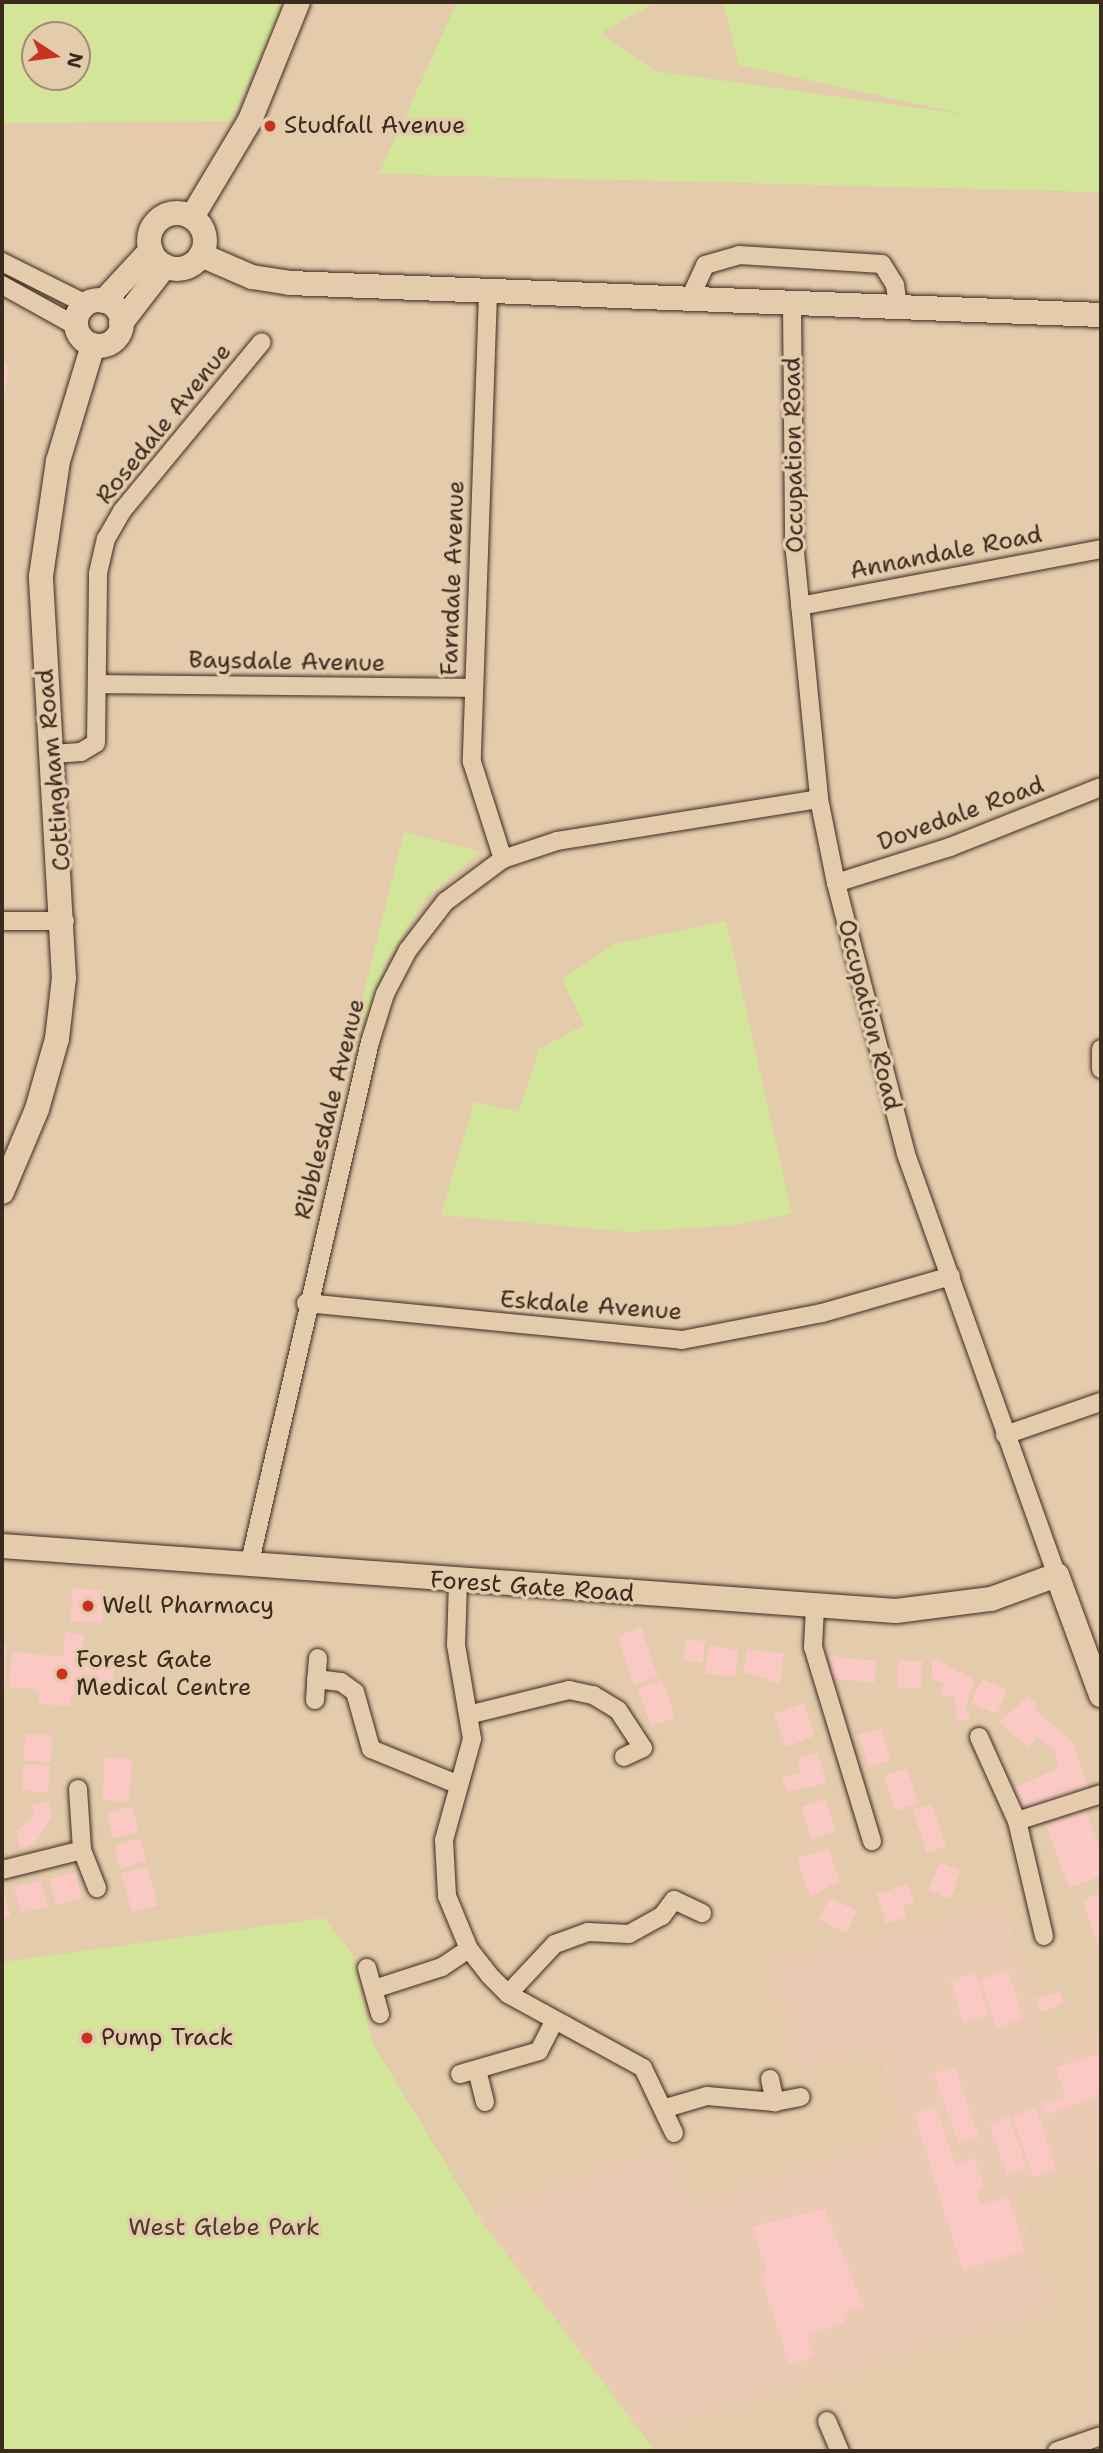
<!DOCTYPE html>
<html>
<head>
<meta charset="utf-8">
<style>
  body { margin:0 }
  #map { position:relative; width:1103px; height:2453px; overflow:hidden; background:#e3cbac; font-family:"Shantell Sans",sans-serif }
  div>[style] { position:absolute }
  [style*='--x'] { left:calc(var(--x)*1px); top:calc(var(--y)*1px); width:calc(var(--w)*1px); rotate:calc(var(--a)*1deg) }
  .built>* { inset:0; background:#eacab3 }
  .green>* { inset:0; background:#d3e599 }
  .building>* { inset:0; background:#fac9c4 }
  .roads { filter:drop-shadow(0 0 2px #3b2a1e) drop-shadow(0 0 2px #3b2a1e) }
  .street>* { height:18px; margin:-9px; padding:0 9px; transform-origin:9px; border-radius:9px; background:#e3cbac }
  .secondary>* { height:24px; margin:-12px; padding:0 12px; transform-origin:12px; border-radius:12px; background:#e3cbac }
  .secondary>.ring { margin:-12px; padding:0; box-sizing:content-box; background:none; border:24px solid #e3cbac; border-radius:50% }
  .dots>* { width:19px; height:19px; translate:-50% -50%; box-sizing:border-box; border:4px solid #e3cbac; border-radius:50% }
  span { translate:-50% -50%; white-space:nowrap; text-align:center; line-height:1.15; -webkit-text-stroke:7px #e3cbac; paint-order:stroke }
  .poi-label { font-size:24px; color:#3b2a1e }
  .left { translate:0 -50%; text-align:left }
  .street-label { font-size:24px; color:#3b2a1e }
  .park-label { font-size:24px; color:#4a3d2a }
  .frame { position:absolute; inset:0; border:4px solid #3b2a1e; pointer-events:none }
  .north { position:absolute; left:21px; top:21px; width:70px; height:70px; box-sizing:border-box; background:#e3cbac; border:2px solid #a08b73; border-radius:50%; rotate:103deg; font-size:19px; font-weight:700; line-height:28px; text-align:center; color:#3b2a1e }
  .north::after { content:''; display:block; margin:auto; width:24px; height:32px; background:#c8321e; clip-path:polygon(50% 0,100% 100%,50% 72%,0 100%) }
</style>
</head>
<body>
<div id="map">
  <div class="built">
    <i style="clip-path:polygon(1003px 1903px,1048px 2045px,1101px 2029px,1101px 2164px,1016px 2193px,1057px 2311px,640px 2434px,476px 2214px,668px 2146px,692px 2206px,905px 2135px,878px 2049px,802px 2070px,772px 1961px)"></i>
  </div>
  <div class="green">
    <i style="clip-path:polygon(evenodd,2px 2px,286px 2px,231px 121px,2px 123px,2px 2px,35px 35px,77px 35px,77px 77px,35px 77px,35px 35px)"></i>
    <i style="clip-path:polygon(457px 2px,656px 2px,601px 33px,655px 71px,967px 115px,739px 65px,723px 2px,1101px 2px,1101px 192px,379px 174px)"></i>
    <i style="clip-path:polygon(404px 832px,481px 852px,426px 898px,386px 962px,367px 1017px,358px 1016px)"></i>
    <i style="clip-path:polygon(726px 921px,792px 1214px,734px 1225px,629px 1232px,441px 1215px,474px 1102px,519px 1112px,539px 1049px,584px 1025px,562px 979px,615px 944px)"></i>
    <i style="clip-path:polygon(324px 1918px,352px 1954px,372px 2042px,476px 2214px,655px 2451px,2px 2451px,2px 1962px)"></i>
  </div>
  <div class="building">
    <i style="clip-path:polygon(2px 357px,9px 368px,3px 403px,2px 403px)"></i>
    <i style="clip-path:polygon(73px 1588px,105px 1591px,102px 1623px,70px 1621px)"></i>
    <i style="clip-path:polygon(641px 1627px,658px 1677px,634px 1685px,618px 1636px)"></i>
    <i style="clip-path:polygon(65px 1632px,84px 1634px,82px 1660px,115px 1662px,112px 1698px,71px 1695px,70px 1706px,38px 1704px,39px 1693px,30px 1688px,9px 1687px,12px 1652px,63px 1657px)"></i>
    <i style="clip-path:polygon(685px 1640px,705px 1641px,703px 1663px,684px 1661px)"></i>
    <i style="clip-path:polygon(2px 1643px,7px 1644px,4px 1698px,2px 1698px)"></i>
    <i style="clip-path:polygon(709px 1646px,738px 1650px,735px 1677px,705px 1673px)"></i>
    <i style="clip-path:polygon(747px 1649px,784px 1654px,780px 1684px,744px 1672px)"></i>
    <i style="clip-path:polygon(830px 1656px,877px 1661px,874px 1683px,828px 1678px)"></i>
    <i style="clip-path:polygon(932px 1657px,975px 1680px,965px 1708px,971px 1719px,957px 1721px,954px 1697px,940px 1694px,944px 1683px,932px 1678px)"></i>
    <i style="clip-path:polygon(898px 1661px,922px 1661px,922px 1688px,897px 1688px)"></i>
    <i style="clip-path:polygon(662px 1679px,675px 1717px,651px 1726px,638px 1688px)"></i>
    <i style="clip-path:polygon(982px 1679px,1007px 1690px,997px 1714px,971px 1703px)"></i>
    <i style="clip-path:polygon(1029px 1696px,1039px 1707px,1034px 1709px,1072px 1741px,1089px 1789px,1022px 1812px,1013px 1788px,1059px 1768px,1054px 1750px,1037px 1737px,1029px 1748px,999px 1722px)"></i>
    <i style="clip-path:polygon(803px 1703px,815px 1736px,786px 1747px,774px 1714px)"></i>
    <i style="clip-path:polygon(881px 1728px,891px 1760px,869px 1767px,858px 1735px)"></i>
    <i style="clip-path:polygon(26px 1733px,53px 1736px,50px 1763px,23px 1760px)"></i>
    <i style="clip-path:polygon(817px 1752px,827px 1783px,787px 1792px,782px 1778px,801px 1772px,797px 1759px)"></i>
    <i style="clip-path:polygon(105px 1757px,132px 1759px,129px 1802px,102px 1800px)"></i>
    <i style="clip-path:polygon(24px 1764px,50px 1766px,48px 1793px,21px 1790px)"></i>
    <i style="clip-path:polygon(907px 1768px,919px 1803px,895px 1811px,884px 1776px)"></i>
    <i style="clip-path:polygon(825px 1799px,836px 1831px,812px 1840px,801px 1807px)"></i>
    <i style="clip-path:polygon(49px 1801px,52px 1816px,35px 1844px,20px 1848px,16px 1832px,35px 1814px,32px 1805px)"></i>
    <i style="clip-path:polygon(932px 1804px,946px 1846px,927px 1853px,913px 1810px)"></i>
    <i style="clip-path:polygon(132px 1806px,139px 1832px,113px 1838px,107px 1814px)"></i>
    <i style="clip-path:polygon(1086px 1810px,1101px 1851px,1101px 1876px,1069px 1888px,1046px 1825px)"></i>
    <i style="clip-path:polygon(140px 1838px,146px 1861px,120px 1869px,114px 1846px)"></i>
    <i style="clip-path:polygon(828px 1848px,840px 1881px,810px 1897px,797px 1859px)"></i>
    <i style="clip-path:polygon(940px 1862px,961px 1871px,950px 1899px,928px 1890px)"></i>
    <i style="clip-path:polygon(147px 1866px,158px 1905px,132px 1912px,121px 1873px)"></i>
    <i style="clip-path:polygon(75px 1872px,82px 1899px,56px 1905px,49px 1879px)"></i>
    <i style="clip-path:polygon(41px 1880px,48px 1906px,21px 1913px,14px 1887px)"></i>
    <i style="clip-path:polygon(908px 1884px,914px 1902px,903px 1905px,907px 1917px,886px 1924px,876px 1894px)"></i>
    <i style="clip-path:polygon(4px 1891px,11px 1917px,2px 1919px,2px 1892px)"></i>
    <i style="clip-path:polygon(1101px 1893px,1101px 1953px,1082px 1900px)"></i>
    <i style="clip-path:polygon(829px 1898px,857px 1910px,847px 1933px,819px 1920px)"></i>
    <i style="clip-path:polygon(1008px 1971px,1023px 2019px,996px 2028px,981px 1979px)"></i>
    <i style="clip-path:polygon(975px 1973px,988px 2015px,963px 2022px,951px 1981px)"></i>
    <i style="clip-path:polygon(1059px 1991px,1064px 2003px,1041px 2012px,1036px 1999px)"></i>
    <i style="clip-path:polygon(1101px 2054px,1101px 2094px,1046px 2115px,1042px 2103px,1066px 2098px,1056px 2067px)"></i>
    <i style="clip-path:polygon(954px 2067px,979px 2137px,959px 2144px,934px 2074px)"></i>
    <i style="clip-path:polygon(936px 2106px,955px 2165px,975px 2159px,984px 2187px,976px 2190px,981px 2206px,1008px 2197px,1025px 2251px,963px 2270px,914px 2114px)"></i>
    <i style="clip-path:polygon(1036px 2108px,1056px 2170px,1033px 2177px,1013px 2116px)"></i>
    <i style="clip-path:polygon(1009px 2117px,1027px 2168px,1007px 2175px,990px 2124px)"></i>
    <i style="clip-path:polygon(824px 2209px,864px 2307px,842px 2314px,845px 2322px,807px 2335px,814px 2356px,790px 2365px,760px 2274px,767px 2272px,752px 2227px)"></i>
  </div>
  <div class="roads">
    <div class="street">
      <i style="--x:2;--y:262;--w:94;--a:26.6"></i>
      <i style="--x:2;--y:285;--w:85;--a:29"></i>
      <i style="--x:488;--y:294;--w:468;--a:92"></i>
      <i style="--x:472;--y:762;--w:102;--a:72.3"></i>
      <i style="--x:689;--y:300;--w:38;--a:-65"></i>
      <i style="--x:705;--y:265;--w:35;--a:-16"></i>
      <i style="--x:739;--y:255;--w:143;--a:3.6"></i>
      <i style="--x:882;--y:264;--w:25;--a:58"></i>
      <i style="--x:895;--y:285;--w:22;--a:82"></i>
      <i style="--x:792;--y:303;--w:239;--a:89.5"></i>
      <i style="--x:794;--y:542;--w:258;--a:84.4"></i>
      <i style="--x:819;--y:799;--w:86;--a:78.6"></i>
      <i style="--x:836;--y:883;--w:280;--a:75.5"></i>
      <i style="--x:906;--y:1154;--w:447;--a:70.3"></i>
      <i style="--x:800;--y:606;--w:306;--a:-10.7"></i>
      <i style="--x:100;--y:684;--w:373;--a:0.6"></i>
      <i style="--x:53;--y:754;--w:28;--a:-4"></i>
      <i style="--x:81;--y:752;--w:17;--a:-31"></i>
      <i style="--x:96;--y:743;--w:170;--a:-89.3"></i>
      <i style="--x:98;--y:573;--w:35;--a:-77"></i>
      <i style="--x:106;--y:539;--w:32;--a:-60"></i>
      <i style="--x:122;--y:511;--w:219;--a:-50.4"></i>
      <i style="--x:836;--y:883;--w:120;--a:-17.5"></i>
      <i style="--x:950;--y:847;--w:162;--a:-21.7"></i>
      <i style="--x:2;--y:921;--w:63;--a:0"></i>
      <i style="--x:1101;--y:1049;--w:20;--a:90"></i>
      <i style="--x:306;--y:1303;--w:378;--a:5.6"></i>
      <i style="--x:682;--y:1340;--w:143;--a:-10.9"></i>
      <i style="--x:822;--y:1313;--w:134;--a:-16"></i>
      <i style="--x:1005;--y:1435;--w:102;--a:-19"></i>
      <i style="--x:249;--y:1566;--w:538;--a:-77"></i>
      <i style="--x:370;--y:1042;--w:50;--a:-72.6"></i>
      <i style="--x:385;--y:994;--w:50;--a:-62.4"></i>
      <i style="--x:408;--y:950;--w:61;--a:-52.4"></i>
      <i style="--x:445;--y:902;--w:72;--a:-36.6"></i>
      <i style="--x:503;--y:859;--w:57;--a:-18.4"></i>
      <i style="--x:557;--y:841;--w:265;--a:-9.1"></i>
      <i style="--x:458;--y:1582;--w:63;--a:91.8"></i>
      <i style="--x:456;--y:1645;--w:95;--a:80.3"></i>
      <i style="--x:472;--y:1739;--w:105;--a:105.5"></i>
      <i style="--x:444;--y:1840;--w:56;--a:86.9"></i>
      <i style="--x:447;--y:1896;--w:57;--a:67.5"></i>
      <i style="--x:469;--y:1949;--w:33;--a:52"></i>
      <i style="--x:489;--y:1975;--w:27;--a:45"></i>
      <i style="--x:508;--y:1994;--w:154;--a:28.7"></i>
      <i style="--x:643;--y:2068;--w:72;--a:64.5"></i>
      <i style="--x:815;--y:1608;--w:39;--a:93"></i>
      <i style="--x:813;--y:1647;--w:203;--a:73.1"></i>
      <i style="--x:316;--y:1679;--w:25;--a:7"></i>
      <i style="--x:341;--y:1682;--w:17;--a:36"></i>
      <i style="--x:355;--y:1692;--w:59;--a:74.3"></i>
      <i style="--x:371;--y:1749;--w:95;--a:22.2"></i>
      <i style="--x:315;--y:1700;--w:42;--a:-85.9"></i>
      <i style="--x:472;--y:1714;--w:100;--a:-13.9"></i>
      <i style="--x:569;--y:1690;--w:25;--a:12"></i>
      <i style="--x:593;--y:1695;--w:29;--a:31"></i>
      <i style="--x:618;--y:1710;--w:45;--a:56.7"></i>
      <i style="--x:643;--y:1748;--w:21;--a:155"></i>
      <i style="--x:979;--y:1737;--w:92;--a:65.7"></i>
      <i style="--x:78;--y:1789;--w:61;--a:86.2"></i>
      <i style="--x:82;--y:1850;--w:41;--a:68.5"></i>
      <i style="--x:2;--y:1870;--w:82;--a:-14"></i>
      <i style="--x:1044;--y:1936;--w:118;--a:-103.2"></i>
      <i style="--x:1017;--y:1821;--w:88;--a:-17.8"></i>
      <i style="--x:367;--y:1968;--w:48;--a:74.2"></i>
      <i style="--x:374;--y:1989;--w:71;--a:-17.9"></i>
      <i style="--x:442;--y:1967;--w:32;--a:-34"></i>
      <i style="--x:508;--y:1994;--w:69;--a:-46.8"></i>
      <i style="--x:555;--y:1944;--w:35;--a:-20"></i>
      <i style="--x:588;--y:1932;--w:41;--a:2.8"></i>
      <i style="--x:629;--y:1934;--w:38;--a:-29"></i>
      <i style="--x:662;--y:1916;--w:20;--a:-53"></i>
      <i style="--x:674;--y:1900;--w:31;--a:25"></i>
      <i style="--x:477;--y:2070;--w:33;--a:76"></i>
      <i style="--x:460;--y:2074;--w:82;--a:-16.2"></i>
      <i style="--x:539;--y:2051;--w:34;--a:-63"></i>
      <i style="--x:770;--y:2079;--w:24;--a:78"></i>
      <i style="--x:666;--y:2108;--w:43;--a:-16.3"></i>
      <i style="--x:707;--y:2096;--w:68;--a:5"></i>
      <i style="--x:775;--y:2102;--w:26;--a:-11"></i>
      <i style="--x:827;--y:2421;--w:33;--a:67"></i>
      <i style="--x:1057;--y:2451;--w:46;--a:-18.8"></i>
    </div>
    <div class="secondary">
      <i class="ring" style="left:149px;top:213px;width:32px;height:32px"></i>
      <i style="--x:192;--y:217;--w:113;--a:-59.1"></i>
      <i style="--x:250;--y:120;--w:127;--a:-67.9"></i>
      <i style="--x:201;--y:255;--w:56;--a:23.3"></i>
      <i style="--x:252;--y:277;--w:38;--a:9"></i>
      <i style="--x:290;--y:283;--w:812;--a:2.26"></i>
      <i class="ring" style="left:76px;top:300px;width:22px;height:22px"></i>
      <i style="--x:104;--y:301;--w:69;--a:-47.3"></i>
      <i style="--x:121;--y:323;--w:72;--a:-52.3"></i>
      <i style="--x:2;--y:1192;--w:90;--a:-67.1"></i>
      <i style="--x:37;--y:1109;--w:73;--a:-74.1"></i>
      <i style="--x:57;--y:1039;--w:61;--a:-83.5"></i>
      <i style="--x:64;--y:978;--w:403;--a:-93.3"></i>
      <i style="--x:41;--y:576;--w:116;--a:-81.6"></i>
      <i style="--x:58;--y:461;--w:121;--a:-73.2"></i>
      <i style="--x:2;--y:1546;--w:896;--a:4.16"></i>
      <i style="--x:896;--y:1611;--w:96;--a:-7.2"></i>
      <i style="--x:991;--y:1599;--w:70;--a:-20"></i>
      <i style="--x:1057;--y:1575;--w:128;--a:69.9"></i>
    </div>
  </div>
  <div class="dots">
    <i style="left:270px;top:126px;background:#c8321e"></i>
    <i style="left:88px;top:1606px;background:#c8321e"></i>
    <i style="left:62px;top:1674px;background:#c8321e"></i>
    <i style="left:87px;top:2038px;background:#c8321e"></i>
  </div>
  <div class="poi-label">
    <span class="left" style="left:284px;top:126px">Studfall Avenue</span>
    <span class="left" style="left:102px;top:1606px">Well Pharmacy</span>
    <span class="left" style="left:76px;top:1674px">Forest Gate<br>Medical Centre</span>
    <span class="left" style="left:101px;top:2038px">Pump Track</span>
  </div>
  <div class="street-label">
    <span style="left:164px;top:424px;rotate:-51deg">Rosedale Avenue</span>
    <span style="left:794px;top:455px;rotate:-91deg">Occupation Road</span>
    <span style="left:946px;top:553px;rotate:-11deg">Annandale Road</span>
    <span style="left:453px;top:578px;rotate:-88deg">Farndale Avenue</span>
    <span style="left:287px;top:662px;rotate:1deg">Baysdale Avenue</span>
    <span style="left:54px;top:770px;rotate:-95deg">Cottingham Road</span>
    <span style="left:961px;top:814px;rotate:-20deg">Dovedale Road</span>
    <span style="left:869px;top:1015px;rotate:76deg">Occupation Road</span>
    <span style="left:330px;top:1109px;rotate:-76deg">Ribblesdale Avenue</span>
    <span style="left:591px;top:1306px;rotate:4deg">Eskdale Avenue</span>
    <span style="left:532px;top:1587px;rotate:4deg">Forest Gate Road</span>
  </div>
  <div class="park-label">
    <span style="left:224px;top:2228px">West Glebe Park</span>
  </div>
  <div class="frame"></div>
  <div class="north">N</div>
</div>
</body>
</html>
